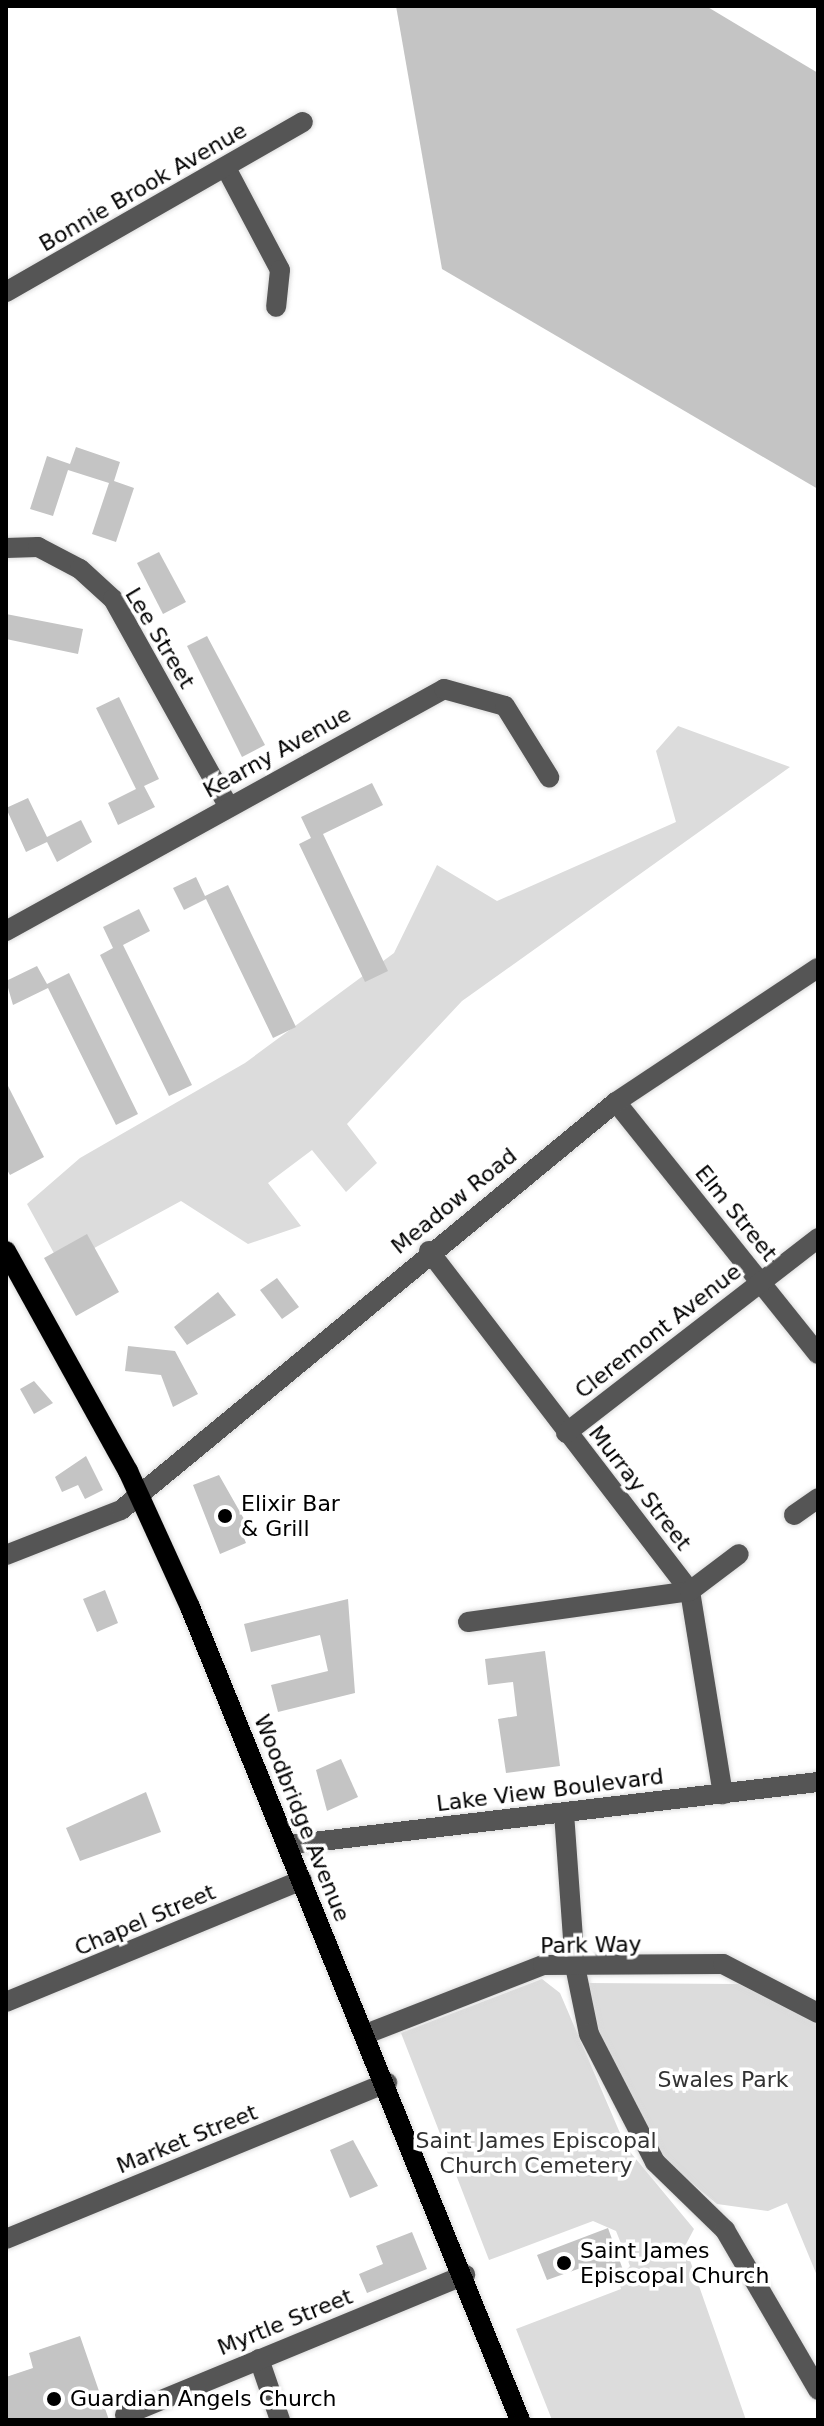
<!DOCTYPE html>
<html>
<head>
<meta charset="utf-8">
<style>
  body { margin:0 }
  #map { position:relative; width:824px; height:2426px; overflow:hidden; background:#fff; font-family:"DejaVu Sans",sans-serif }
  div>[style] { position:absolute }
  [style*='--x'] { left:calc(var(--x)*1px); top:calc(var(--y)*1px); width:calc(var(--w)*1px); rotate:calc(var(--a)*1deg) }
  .green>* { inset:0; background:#dcdcdc }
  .building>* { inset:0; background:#c4c4c4 }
  .roads { filter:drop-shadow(0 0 2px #dbdbdb) drop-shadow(0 0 2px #dbdbdb) }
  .minor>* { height:20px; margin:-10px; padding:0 10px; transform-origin:10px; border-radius:10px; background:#555 }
  .major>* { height:20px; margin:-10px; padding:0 10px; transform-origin:10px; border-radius:10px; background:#000 }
  .dots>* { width:22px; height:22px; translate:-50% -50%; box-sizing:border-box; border:4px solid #fff; border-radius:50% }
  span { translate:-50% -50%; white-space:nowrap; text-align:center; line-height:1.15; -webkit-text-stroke:7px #fff; paint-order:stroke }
  .street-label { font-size:22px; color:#000 }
  .poi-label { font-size:22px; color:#000 }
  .left { translate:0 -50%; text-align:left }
  .park-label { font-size:22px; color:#333 }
  .frame { position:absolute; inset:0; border:8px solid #000; pointer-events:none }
</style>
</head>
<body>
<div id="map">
  <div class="green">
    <i style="clip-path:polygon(678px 726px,790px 767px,462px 1001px,347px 1124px,377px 1163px,346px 1192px,312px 1150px,268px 1183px,301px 1226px,248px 1244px,181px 1201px,61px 1266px,27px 1204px,80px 1158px,245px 1063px,394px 953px,437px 865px,497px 901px,676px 822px,656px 751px)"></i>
    <i style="clip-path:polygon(542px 1979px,560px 1993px,626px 2147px,694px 2229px,685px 2246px,746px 2420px,552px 2420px,516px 2329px,621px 2289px,618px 2280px,630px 2266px,616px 2231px,593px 2221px,489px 2260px,401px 2033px)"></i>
    <i style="clip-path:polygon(587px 1983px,739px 1984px,818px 2021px,818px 2278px,787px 2203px,768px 2211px,717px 2204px,659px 2156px,599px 2043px)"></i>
  </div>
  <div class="building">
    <i style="clip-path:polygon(396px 6px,706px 6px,818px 73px,818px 489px,442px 269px)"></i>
    <i style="clip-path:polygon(76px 447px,120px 462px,114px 481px,134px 488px,116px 542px,92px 534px,109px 483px,68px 470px,53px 516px,30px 509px,47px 456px,70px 464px)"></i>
    <i style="clip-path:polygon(159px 552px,186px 602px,163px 614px,137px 563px)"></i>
    <i style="clip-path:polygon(6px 614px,83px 629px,78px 654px,6px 639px)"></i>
    <i style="clip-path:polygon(207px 636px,265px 745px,242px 757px,187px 646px)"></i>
    <i style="clip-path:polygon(119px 697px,159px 779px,144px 786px,155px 807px,118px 825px,108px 803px,136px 789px,96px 708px)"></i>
    <i style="clip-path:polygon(372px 783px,383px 805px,323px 834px,388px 971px,365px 982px,299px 844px,311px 838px,301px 817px)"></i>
    <i style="clip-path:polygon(28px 798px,47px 837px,81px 820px,92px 842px,57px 862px,47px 842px,26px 852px,6px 808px)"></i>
    <i style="clip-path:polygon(196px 877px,205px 896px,228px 885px,296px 1027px,273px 1038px,206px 899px,184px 910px,173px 888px)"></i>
    <i style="clip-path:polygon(139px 909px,150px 931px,123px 945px,192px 1085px,169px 1096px,100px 955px,113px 948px,103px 927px)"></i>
    <i style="clip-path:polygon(37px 966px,47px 984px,69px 973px,138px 1114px,116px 1125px,48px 988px,13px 1005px,6px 981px)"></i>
    <i style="clip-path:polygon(6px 1082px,44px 1157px,10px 1175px,6px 1168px)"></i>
    <i style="clip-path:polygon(87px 1234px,119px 1292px,76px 1316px,44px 1258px)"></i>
    <i style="clip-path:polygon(277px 1278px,299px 1307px,282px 1319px,260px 1290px)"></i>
    <i style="clip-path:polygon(218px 1292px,236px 1315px,187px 1345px,174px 1327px)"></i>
    <i style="clip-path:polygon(128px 1346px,175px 1351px,198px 1394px,173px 1407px,161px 1375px,125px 1371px)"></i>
    <i style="clip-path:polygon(34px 1381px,53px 1403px,34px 1414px,20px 1389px)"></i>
    <i style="clip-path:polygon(86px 1456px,103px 1490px,85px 1499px,78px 1485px,62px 1492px,55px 1477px)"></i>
    <i style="clip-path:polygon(219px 1475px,248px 1526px,240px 1528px,246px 1543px,220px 1554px,193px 1485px)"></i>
    <i style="clip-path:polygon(105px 1590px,118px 1623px,97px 1632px,83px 1599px)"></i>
    <i style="clip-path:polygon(348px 1599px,355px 1693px,278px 1712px,271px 1685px,328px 1671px,320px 1635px,251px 1652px,244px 1624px)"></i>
    <i style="clip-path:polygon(545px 1651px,560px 1766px,506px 1773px,498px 1719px,517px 1716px,513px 1682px,488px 1685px,485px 1659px)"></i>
    <i style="clip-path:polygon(341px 1759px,358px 1797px,327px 1811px,316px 1770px)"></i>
    <i style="clip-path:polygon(146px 1792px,161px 1832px,80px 1861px,66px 1828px)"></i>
    <i style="clip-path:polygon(353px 2140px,378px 2186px,350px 2198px,330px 2150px)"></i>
    <i style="clip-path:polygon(608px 2228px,623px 2270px,598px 2279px,592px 2264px,547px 2280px,537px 2255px)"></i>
    <i style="clip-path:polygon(412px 2232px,427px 2269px,367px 2293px,359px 2274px,383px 2264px,376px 2246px)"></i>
    <i style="clip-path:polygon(80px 2336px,109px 2420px,6px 2420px,6px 2377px,33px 2368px,29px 2353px)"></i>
  </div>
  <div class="roads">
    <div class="minor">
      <i style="--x:226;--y:168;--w:115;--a:62.1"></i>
      <i style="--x:280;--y:270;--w:37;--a:96"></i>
      <i style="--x:6;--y:292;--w:342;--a:-29.8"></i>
      <i style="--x:6;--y:548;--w:32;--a:-2"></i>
      <i style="--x:38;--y:547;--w:47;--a:27.6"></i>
      <i style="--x:80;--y:569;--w:45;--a:42.3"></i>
      <i style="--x:113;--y:599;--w:238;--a:60.9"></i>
      <i style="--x:6;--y:931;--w:500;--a:-28.92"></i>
      <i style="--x:444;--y:689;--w:63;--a:15.6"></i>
      <i style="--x:505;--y:706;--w:84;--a:58.2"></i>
      <i style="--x:616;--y:1102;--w:323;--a:51.3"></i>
      <i style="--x:429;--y:1251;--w:429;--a:52.5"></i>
      <i style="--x:690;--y:1591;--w:206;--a:80.8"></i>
      <i style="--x:566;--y:1433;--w:319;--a:-37.7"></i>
      <i style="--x:794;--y:1515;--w:29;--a:-35"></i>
      <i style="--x:6;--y:1555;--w:123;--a:-21.4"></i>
      <i style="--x:121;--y:1510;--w:641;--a:-39.5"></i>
      <i style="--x:616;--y:1102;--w:242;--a:-33.6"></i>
      <i style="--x:468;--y:1622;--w:224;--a:-7.9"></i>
      <i style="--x:690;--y:1591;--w:61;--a:-37.1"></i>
      <i style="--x:564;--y:1813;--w:153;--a:85.9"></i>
      <i style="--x:575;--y:1966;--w:69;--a:78.4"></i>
      <i style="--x:589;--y:2034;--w:144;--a:62.7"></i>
      <i style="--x:655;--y:2162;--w:98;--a:44.2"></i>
      <i style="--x:725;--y:2230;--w:185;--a:59.8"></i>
      <i style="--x:288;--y:1845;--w:534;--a:-6.78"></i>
      <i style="--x:6;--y:2002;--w:320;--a:-22.4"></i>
      <i style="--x:366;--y:2034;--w:190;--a:-21.3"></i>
      <i style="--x:543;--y:1965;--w:180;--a:-0.3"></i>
      <i style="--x:723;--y:1964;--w:107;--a:27.3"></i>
      <i style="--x:6;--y:2239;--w:412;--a:-22.3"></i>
      <i style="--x:259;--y:2359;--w:65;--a:71"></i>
      <i style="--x:125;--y:2415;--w:368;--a:-22.4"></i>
    </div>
    <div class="major">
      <i style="--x:6;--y:1251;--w:252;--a:61"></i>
      <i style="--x:128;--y:1471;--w:149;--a:65.5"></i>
      <i style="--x:190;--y:1607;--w:877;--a:67.91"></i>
    </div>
  </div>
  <div class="dots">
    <i style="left:225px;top:1516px;background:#000"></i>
    <i style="left:564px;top:2263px;background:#000"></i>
    <i style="left:54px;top:2399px;background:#000"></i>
  </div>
  <div class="street-label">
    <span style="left:143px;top:187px;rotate:-30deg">Bonnie Brook Avenue</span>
    <span style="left:160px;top:638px;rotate:59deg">Lee Street</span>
    <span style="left:277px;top:752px;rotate:-29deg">Kearny Avenue</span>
    <span style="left:454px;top:1201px;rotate:-39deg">Meadow Road</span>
    <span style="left:736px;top:1213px;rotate:51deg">Elm Street</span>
    <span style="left:658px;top:1331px;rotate:-38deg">Cleremont Avenue</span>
    <span style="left:640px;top:1488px;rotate:52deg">Murray Street</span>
    <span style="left:550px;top:1790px;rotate:-7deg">Lake View Boulevard</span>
    <span style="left:302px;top:1818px;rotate:68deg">Woodbridge Avenue</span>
    <span style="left:145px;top:1920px;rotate:-23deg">Chapel Street</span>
    <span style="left:591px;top:1945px;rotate:-1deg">Park Way</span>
    <span style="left:187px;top:2139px;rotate:-22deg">Market Street</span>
    <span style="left:285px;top:2322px;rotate:-22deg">Myrtle Street</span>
  </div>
  <div class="poi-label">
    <span class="left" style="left:241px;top:1516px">Elixir Bar<br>&amp; Grill</span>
    <span class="left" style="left:580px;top:2263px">Saint James<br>Episcopal Church</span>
    <span class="left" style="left:70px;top:2399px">Guardian Angels Church</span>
  </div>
  <div class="park-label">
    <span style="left:723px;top:2080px">Swales Park</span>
    <span style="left:536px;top:2153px">Saint James Episcopal<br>Church Cemetery</span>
  </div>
  <div class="frame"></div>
</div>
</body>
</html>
